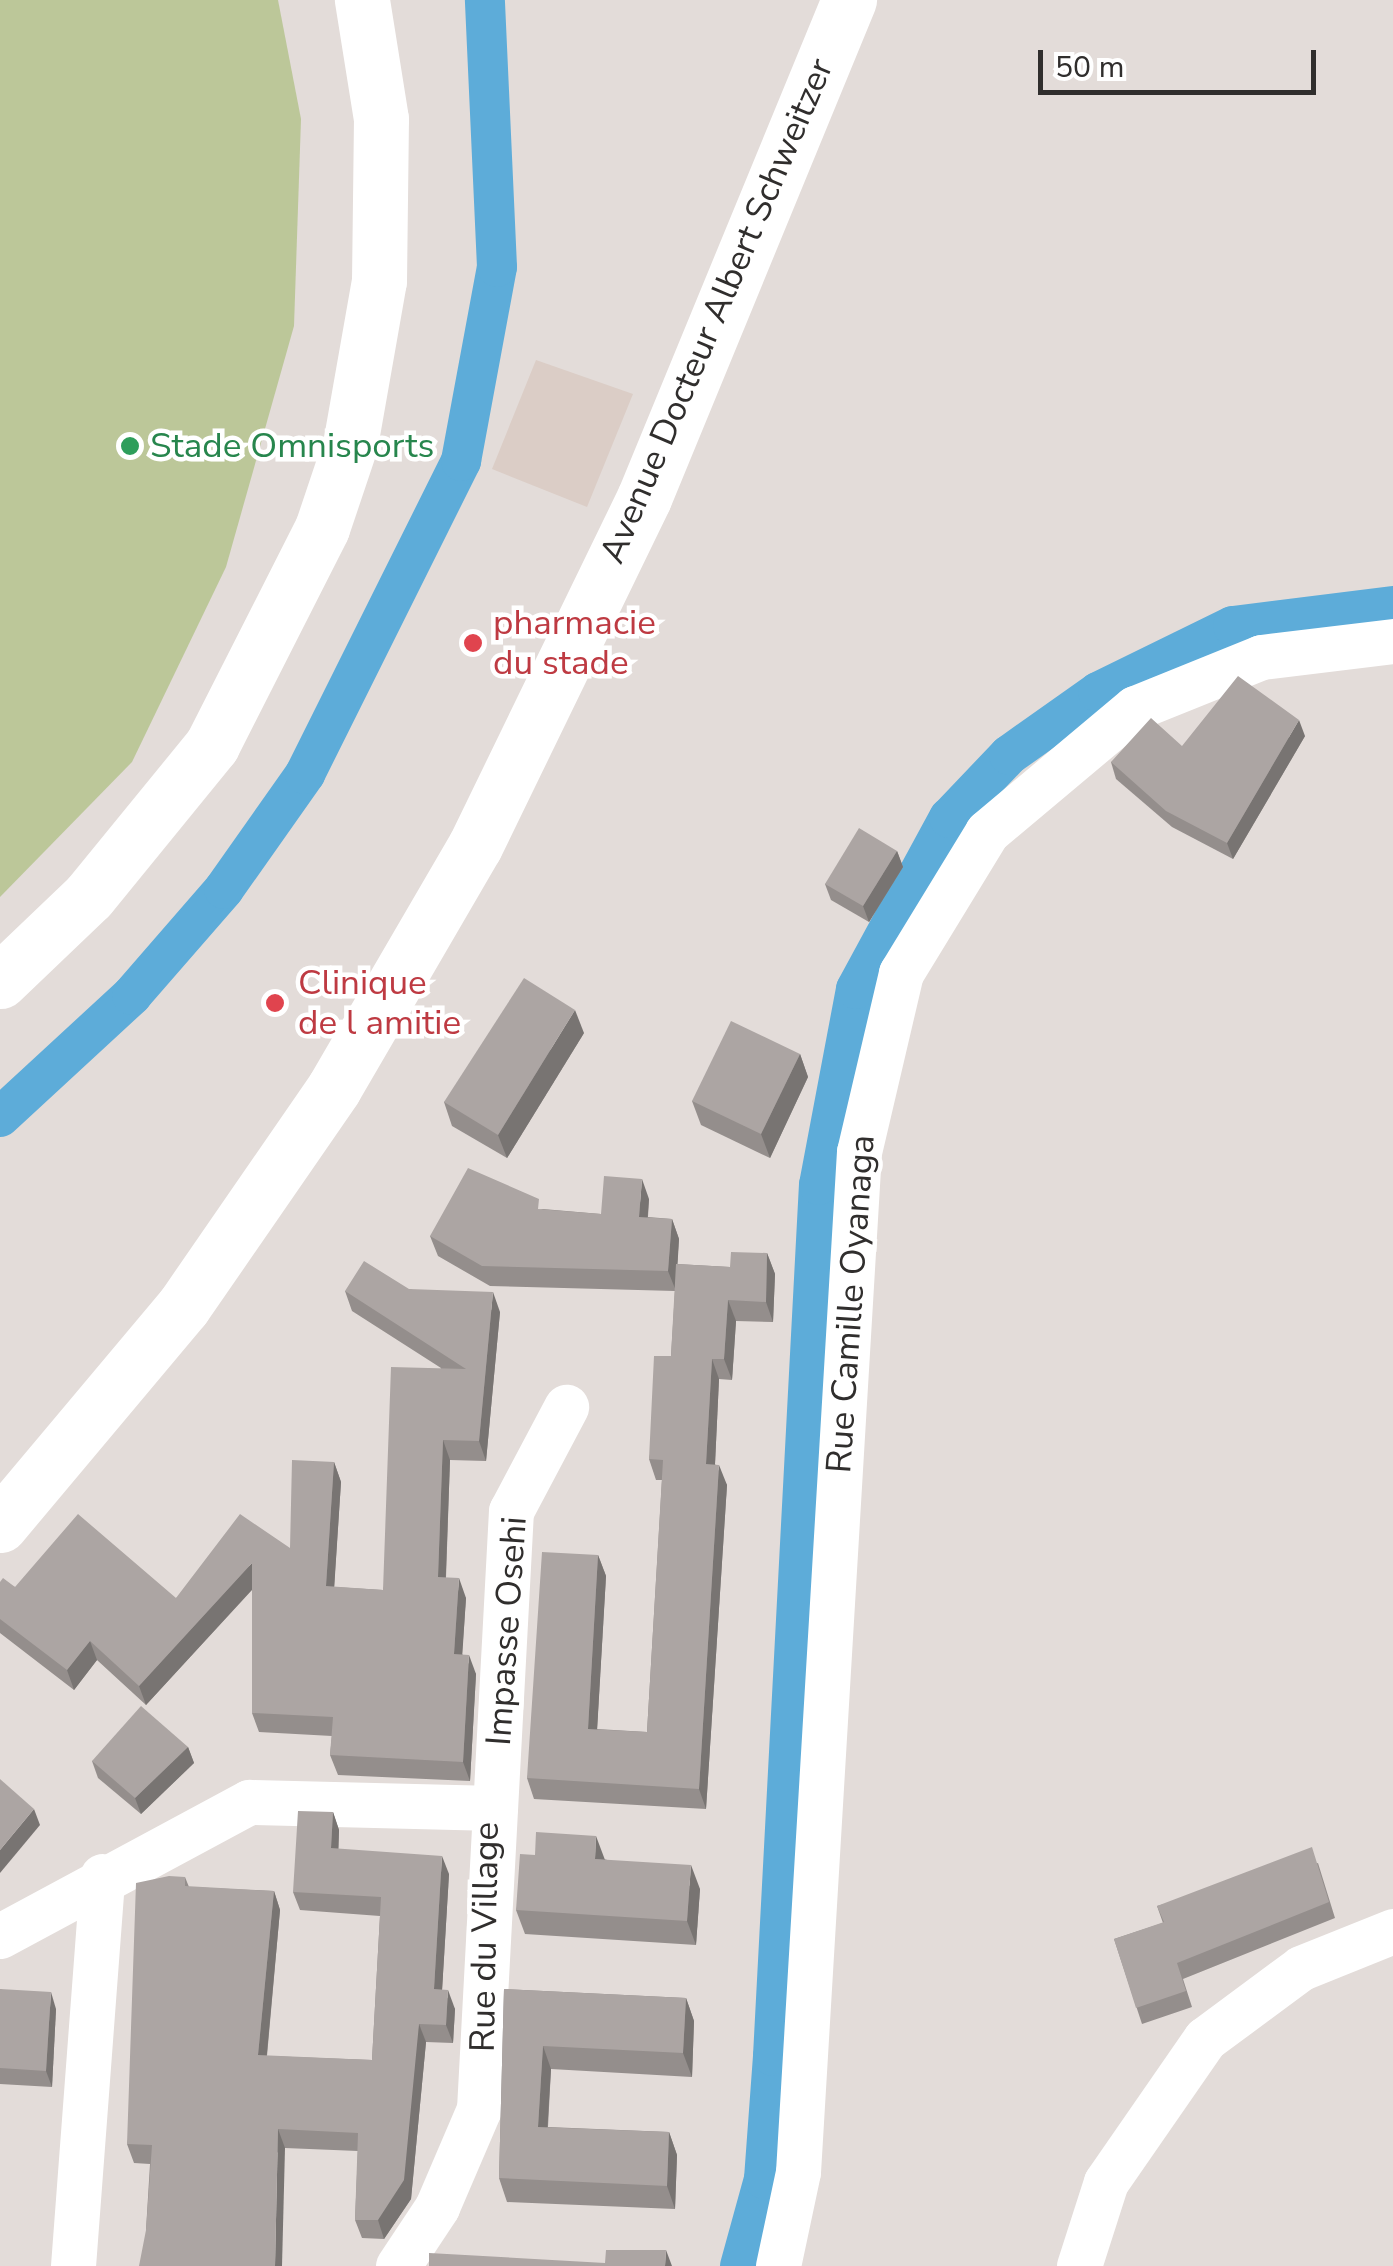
<!DOCTYPE html>
<html>
<head>
<meta charset="utf-8">
<style>
  body { margin:0 }
  #map { position:relative; width:1393px; height:2266px; overflow:hidden; background:#e3dcd9; font-family:"Nunito Sans",sans-serif }
  div>[style] { position:absolute }
  [style*='--x'] { left:calc(var(--x)*1px); top:calc(var(--y)*1px); width:calc(var(--w)*1px); rotate:calc(var(--a)*1deg) }
  .built>* { inset:0; background:#dbcdc6 }
  .green>* { inset:0; background:#bcc799 }
  .canal>* { height:40px; margin:-20px; padding:0 20px; transform-origin:20px; border-radius:20px; background:#5dacd9 }
  .street>* { height:45px; margin:-22.5px; padding:0 22.5px; transform-origin:22.5px; border-radius:22.5px; background:#fff }
  .secondary>* { height:55px; margin:-27.5px; padding:0 27.5px; transform-origin:27.5px; border-radius:27.5px; background:#fff }
  .wall>* { inset:0; background:#948e8c }
  .shaded-wall>* { inset:0; background:#787472 }
  .building>* { inset:0; background:#aca5a3 }
  .dots>* { width:28px; height:28px; translate:-50% -50%; box-sizing:border-box; border:5px solid #fff; border-radius:50% }
  span { translate:-50% -50%; white-space:nowrap; text-align:center; line-height:1.15; -webkit-text-stroke:9px #fff; paint-order:stroke }
  .street-label { font-size:35px; color:#302e2d }
  .leisure-label { font-size:35px; color:#27864d }
  .left { translate:0 -50%; text-align:left }
  .health-label { font-size:35px; color:#be3a42 }
  .scale { position:absolute; left:1038px; top:50px; width:278px; height:45px; box-sizing:border-box; border:5px solid #302e2d; border-top:0; padding-left:12px; font-size:30px; line-height:35px; white-space:nowrap; color:#302e2d; -webkit-text-stroke:8px #fff; paint-order:stroke }
</style>
</head>
<body>
<div id="map">
  <div class="built">
    <i style="clip-path:polygon(536px 360px,633px 394px,587px 507px,492px 469px)"></i>
  </div>
  <div class="green">
    <i style="clip-path:polygon(0 0,278px 0,301px 119px,294px 326px,226px 567px,132px 762px,0 897px)"></i>
  </div>
  <div class="canal">
    <i style="--x:0;--y:1117;--w:180;--a:-42.7"></i>
    <i style="--x:132;--y:995;--w:140;--a:-49"></i>
    <i style="--x:224;--y:889;--w:141;--a:-54.8"></i>
    <i style="--x:305;--y:774;--w:350;--a:-63.5"></i>
    <i style="--x:461;--y:461;--w:197;--a:-79.5"></i>
    <i style="--x:497;--y:267;--w:267;--a:-92.6"></i>
    <i style="--x:740;--y:2266;--w:90;--a:-74.6"></i>
    <i style="--x:764;--y:2179;--w:123;--a:-85.8"></i>
    <i style="--x:773;--y:2056;--w:872;--a:-86.98"></i>
    <i style="--x:819;--y:1185;--w:199;--a:-79.3"></i>
    <i style="--x:856;--y:989;--w:195;--a:-61.5"></i>
    <i style="--x:949;--y:818;--w:87;--a:-46.4"></i>
    <i style="--x:1009;--y:755;--w:109;--a:-35.3"></i>
    <i style="--x:1098;--y:692;--w:150;--a:-26.1"></i>
    <i style="--x:1233;--y:626;--w:161;--a:-7.1"></i>
  </div>
  <div class="street">
    <i style="--x:0;--y:1936;--w:283;--a:-28.3"></i>
    <i style="--x:249;--y:1802;--w:246;--a:1.4"></i>
    <i style="--x:73;--y:2266;--w:391;--a:-85.7"></i>
    <i style="--x:398;--y:2266;--w:71;--a:-56.5"></i>
    <i style="--x:437;--y:2207;--w:107;--a:-66.8"></i>
    <i style="--x:479;--y:2109;--w:599;--a:-86.94"></i>
    <i style="--x:511;--y:1511;--w:118;--a:-62.1"></i>
    <i style="--x:778;--y:2266;--w:96;--a:-78"></i>
    <i style="--x:798;--y:2172;--w:1022;--a:-86.58"></i>
    <i style="--x:859;--y:1152;--w:184;--a:-76.8"></i>
    <i style="--x:901;--y:973;--w:165;--a:-58.6"></i>
    <i style="--x:987;--y:832;--w:193;--a:-40"></i>
    <i style="--x:1135;--y:708;--w:136;--a:-22"></i>
    <i style="--x:1261;--y:657;--w:133;--a:-6.9"></i>
    <i style="--x:1079;--y:2266;--w:88;--a:-72.2"></i>
    <i style="--x:1106;--y:2182;--w:174;--a:-55.3"></i>
    <i style="--x:1205;--y:2039;--w:119;--a:-36.5"></i>
    <i style="--x:1301;--y:1968;--w:99;--a:-21.9"></i>
  </div>
  <div class="secondary">
    <i style="--x:0;--y:981;--w:123;--a:-43.7"></i>
    <i style="--x:89;--y:896;--w:195;--a:-50.8"></i>
    <i style="--x:212;--y:745;--w:243;--a:-63.1"></i>
    <i style="--x:322;--y:528;--w:88;--a:-71.4"></i>
    <i style="--x:350;--y:445;--w:167;--a:-80"></i>
    <i style="--x:379;--y:281;--w:162;--a:-89.3"></i>
    <i style="--x:381;--y:119;--w:121;--a:-99.1"></i>
    <i style="--x:0;--y:1525;--w:285;--a:-50"></i>
    <i style="--x:183;--y:1307;--w:266;--a:-55.4"></i>
    <i style="--x:334;--y:1088;--w:280;--a:-59.8"></i>
    <i style="--x:475;--y:846;--w:387;--a:-64.1"></i>
    <i style="--x:644;--y:498;--w:539;--a:-67.63"></i>
  </div>
  <div class="wall">
    <i style="clip-path:polygon(1305px 736px,1233px 859px,1172px 827px,1116px 779px,1111px 762px,1182px 746px)"></i>
    <i style="clip-path:polygon(897px 851px,903px 867px,869px 922px,831px 900px,825px 884px)"></i>
    <i style="clip-path:polygon(584px 1033px,507px 1158px,452px 1126px,444px 1102px)"></i>
    <i style="clip-path:polygon(800px 1054px,808px 1077px,770px 1158px,701px 1125px,692px 1101px)"></i>
    <i style="clip-path:polygon(649px 1199px,648px 1217px,672px 1219px,679px 1239px,677px 1264px,730px 1267px,767px 1253px,775px 1274px,773px 1322px,736px 1321px,732px 1380px,719px 1379px,715px 1464px,727px 1485px,706px 1809px,534px 1799px,527px 1778px,598px 1555px,606px 1576px,597px 1729px,647px 1732px,662px 1480px,656px 1480px,649px 1459px,671px 1356px,675px 1291px,490px 1286px,438px 1256px,430px 1236px,543px 1209px,601px 1214px)"></i>
    <i style="clip-path:polygon(409px 1289px,500px 1312px,486px 1461px,450px 1460px,446px 1578px,466px 1598px,462px 1654px,476px 1674px,470px 1781px,338px 1775px,330px 1755px,332px 1736px,259px 1732px,252px 1713px,252px 1590px,146px 1705px,97px 1660px,74px 1690px,0 1633px,0 1582px,15px 1587px,176px 1598px,290px 1548px,334px 1462px,341px 1482px,334px 1587px,383px 1590px,441px 1368px,352px 1311px,345px 1291px)"></i>
    <i style="clip-path:polygon(188px 1747px,194px 1763px,141px 1814px,98px 1778px,92px 1761px)"></i>
    <i style="clip-path:polygon(333px 1812px,339px 1830px,338px 1849px,449px 1874px,442px 1990px,455px 2009px,453px 2043px,426px 2042px,411px 2199px,384px 2239px,362px 2238px,355px 2220px,358px 2151px,285px 2148px,146px 2230px,150px 2164px,134px 2163px,127px 2144px,185px 1877px,189px 1887px,274px 1891px,280px 1910px,267px 2056px,372px 2060px,380px 1916px,300px 1910px,293px 1892px)"></i>
    <i style="clip-path:polygon(535px 1855px,604px 1859px,700px 1889px,696px 1945px,525px 1934px,516px 1910px)"></i>
    <i style="clip-path:polygon(1318px 1863px,1335px 1918px,1183px 1979px,1192px 2007px,1142px 2024px,1114px 1939px,1163px 1923px,1157px 1906px)"></i>
    <i style="clip-path:polygon(0 1989px,56px 2009px,52px 2087px,0 2084px)"></i>
    <i style="clip-path:polygon(504px 1989px,686px 1998px,694px 2021px,692px 2077px,551px 2069px,548px 2127px,669px 2132px,677px 2155px,675px 2209px,507px 2202px,499px 2178px)"></i>
  </div>
  <div class="shaded-wall">
    <i style="clip-path:polygon(1299px 720px,1305px 736px,1233px 859px,1227px 843px)"></i>
    <i style="clip-path:polygon(897px 851px,903px 867px,869px 922px,863px 906px)"></i>
    <i style="clip-path:polygon(575px 1010px,584px 1033px,507px 1158px,498px 1135px)"></i>
    <i style="clip-path:polygon(800px 1054px,808px 1077px,770px 1158px,761px 1134px)"></i>
    <i style="clip-path:polygon(642px 1179px,649px 1199px,646px 1237px,639px 1217px)"></i>
    <i style="clip-path:polygon(672px 1219px,679px 1239px,676px 1291px,668px 1271px)"></i>
    <i style="clip-path:polygon(767px 1253px,775px 1274px,773px 1322px,766px 1302px)"></i>
    <i style="clip-path:polygon(493px 1292px,500px 1312px,486px 1461px,479px 1441px)"></i>
    <i style="clip-path:polygon(728px 1300px,736px 1321px,732px 1380px,724px 1359px)"></i>
    <i style="clip-path:polygon(712px 1359px,719px 1379px,714px 1485px,706px 1464px)"></i>
    <i style="clip-path:polygon(443px 1440px,450px 1460px,445px 1597px,438px 1577px)"></i>
    <i style="clip-path:polygon(334px 1462px,341px 1482px,333px 1606px,326px 1586px)"></i>
    <i style="clip-path:polygon(719px 1465px,727px 1485px,706px 1809px,699px 1789px)"></i>
    <i style="clip-path:polygon(598px 1555px,606px 1576px,596px 1749px,588px 1729px)"></i>
    <i style="clip-path:polygon(252px 1563px,259px 1582px,146px 1705px,139px 1686px)"></i>
    <i style="clip-path:polygon(459px 1578px,466px 1598px,461px 1674px,454px 1654px)"></i>
    <i style="clip-path:polygon(90px 1641px,97px 1660px,74px 1690px,67px 1670px)"></i>
    <i style="clip-path:polygon(469px 1655px,476px 1674px,470px 1781px,463px 1762px)"></i>
    <i style="clip-path:polygon(188px 1747px,194px 1763px,141px 1814px,135px 1798px)"></i>
    <i style="clip-path:polygon(34px 1809px,40px 1825px,0 1873px,0 1850px)"></i>
    <i style="clip-path:polygon(333px 1812px,339px 1830px,338px 1867px,331px 1848px)"></i>
    <i style="clip-path:polygon(596px 1836px,605px 1860px,595px 1859px)"></i>
    <i style="clip-path:polygon(442px 1856px,449px 1874px,441px 2008px,434px 1989px)"></i>
    <i style="clip-path:polygon(691px 1865px,700px 1889px,696px 1945px,687px 1921px)"></i>
    <i style="clip-path:polygon(274px 1891px,280px 1910px,265px 2074px,258px 2055px)"></i>
    <i style="clip-path:polygon(448px 1990px,455px 2009px,453px 2043px,446px 2025px)"></i>
    <i style="clip-path:polygon(51px 1992px,56px 2009px,52px 2087px,46px 2071px)"></i>
    <i style="clip-path:polygon(686px 1998px,694px 2021px,692px 2077px,683px 2053px)"></i>
    <i style="clip-path:polygon(419px 2024px,426px 2042px,411px 2199px,384px 2239px,378px 2220px)"></i>
    <i style="clip-path:polygon(543px 2046px,551px 2069px,546px 2150px,538px 2127px)"></i>
    <i style="clip-path:polygon(278px 2129px,285px 2148px,282px 2266px,275px 2266px)"></i>
    <i style="clip-path:polygon(669px 2132px,677px 2155px,675px 2209px,667px 2186px)"></i>
    <i style="clip-path:polygon(666px 2250px,672px 2266px,665px 2266px)"></i>
  </div>
  <div class="building">
    <i style="clip-path:polygon(1238px 676px,1299px 720px,1227px 843px,1166px 811px,1111px 762px,1151px 718px,1182px 746px)"></i>
    <i style="clip-path:polygon(859px 828px,897px 851px,863px 906px,825px 884px)"></i>
    <i style="clip-path:polygon(524px 978px,575px 1010px,498px 1135px,444px 1102px)"></i>
    <i style="clip-path:polygon(731px 1021px,800px 1054px,761px 1134px,692px 1101px)"></i>
    <i style="clip-path:polygon(468px 1168px,539px 1199px,538px 1209px,601px 1214px,604px 1176px,642px 1179px,639px 1217px,672px 1219px,668px 1271px,482px 1266px,430px 1236px)"></i>
    <i style="clip-path:polygon(731px 1252px,767px 1253px,766px 1302px,728px 1300px,724px 1359px,712px 1359px,706px 1464px,719px 1465px,699px 1789px,527px 1778px,542px 1552px,598px 1555px,588px 1729px,647px 1732px,663px 1460px,649px 1459px,654px 1356px,671px 1356px,676px 1264px,730px 1267px)"></i>
    <i style="clip-path:polygon(364px 1261px,409px 1289px,493px 1292px,479px 1441px,443px 1440px,438px 1577px,459px 1578px,454px 1654px,469px 1655px,463px 1762px,330px 1755px,333px 1717px,252px 1713px,252px 1563px,139px 1686px,90px 1641px,67px 1670px,0 1619px,0 1582px,3px 1578px,15px 1587px,78px 1514px,176px 1598px,240px 1514px,290px 1548px,292px 1460px,334px 1462px,326px 1586px,383px 1590px,391px 1367px,466px 1369px,345px 1291px)"></i>
    <i style="clip-path:polygon(141px 1706px,188px 1747px,135px 1798px,92px 1761px)"></i>
    <i style="clip-path:polygon(0 1779px,34px 1809px,0 1850px)"></i>
    <i style="clip-path:polygon(298px 1811px,333px 1812px,331px 1848px,442px 1856px,434px 1989px,448px 1990px,446px 2025px,419px 2024px,404px 2180px,378px 2220px,355px 2220px,358px 2133px,278px 2129px,275px 2266px,139px 2266px,146px 2230px,152px 2145px,127px 2144px,136px 1883px,169px 1876px,185px 1877px,185px 1886px,274px 1891px,258px 2055px,372px 2060px,381px 1897px,293px 1892px)"></i>
    <i style="clip-path:polygon(536px 1832px,596px 1836px,595px 1859px,691px 1865px,687px 1921px,516px 1910px,520px 1854px,535px 1855px)"></i>
    <i style="clip-path:polygon(1312px 1847px,1329px 1902px,1177px 1963px,1186px 1991px,1136px 2008px,1114px 1939px,1164px 1922px,1157px 1906px)"></i>
    <i style="clip-path:polygon(0 1989px,51px 1992px,46px 2071px,0 2068px)"></i>
    <i style="clip-path:polygon(504px 1989px,686px 1998px,683px 2053px,543px 2046px,538px 2127px,669px 2132px,667px 2186px,499px 2178px)"></i>
    <i style="clip-path:polygon(606px 2250px,666px 2250px,665px 2266px,429px 2266px,429px 2253px,605px 2263px)"></i>
  </div>
  <div class="dots">
    <i style="left:130px;top:446px;background:#2e9e5b"></i>
    <i style="left:473px;top:643px;background:#e0444e"></i>
    <i style="left:275px;top:1003px;background:#e0444e"></i>
  </div>
  <div class="street-label">
    <span style="left:717px;top:311px;rotate:-67deg">Avenue Docteur Albert Schweitzer</span>
    <span style="left:851px;top:1304px;rotate:-86deg">Rue Camille Oyanaga</span>
    <span style="left:507px;top:1631px;rotate:-86deg">Impasse Osehi</span>
    <span style="left:485px;top:1937px;rotate:-89deg">Rue du Village</span>
  </div>
  <div class="leisure-label">
    <span class="left" style="left:150px;top:446px">Stade Omnisports</span>
  </div>
  <div class="health-label">
    <span class="left" style="left:493px;top:643px">pharmacie<br>du stade</span>
    <span class="left" style="left:298px;top:1003px">Clinique<br>de l amitie</span>
  </div>
  <div class="scale">50 m</div>
</div>
</body>
</html>
